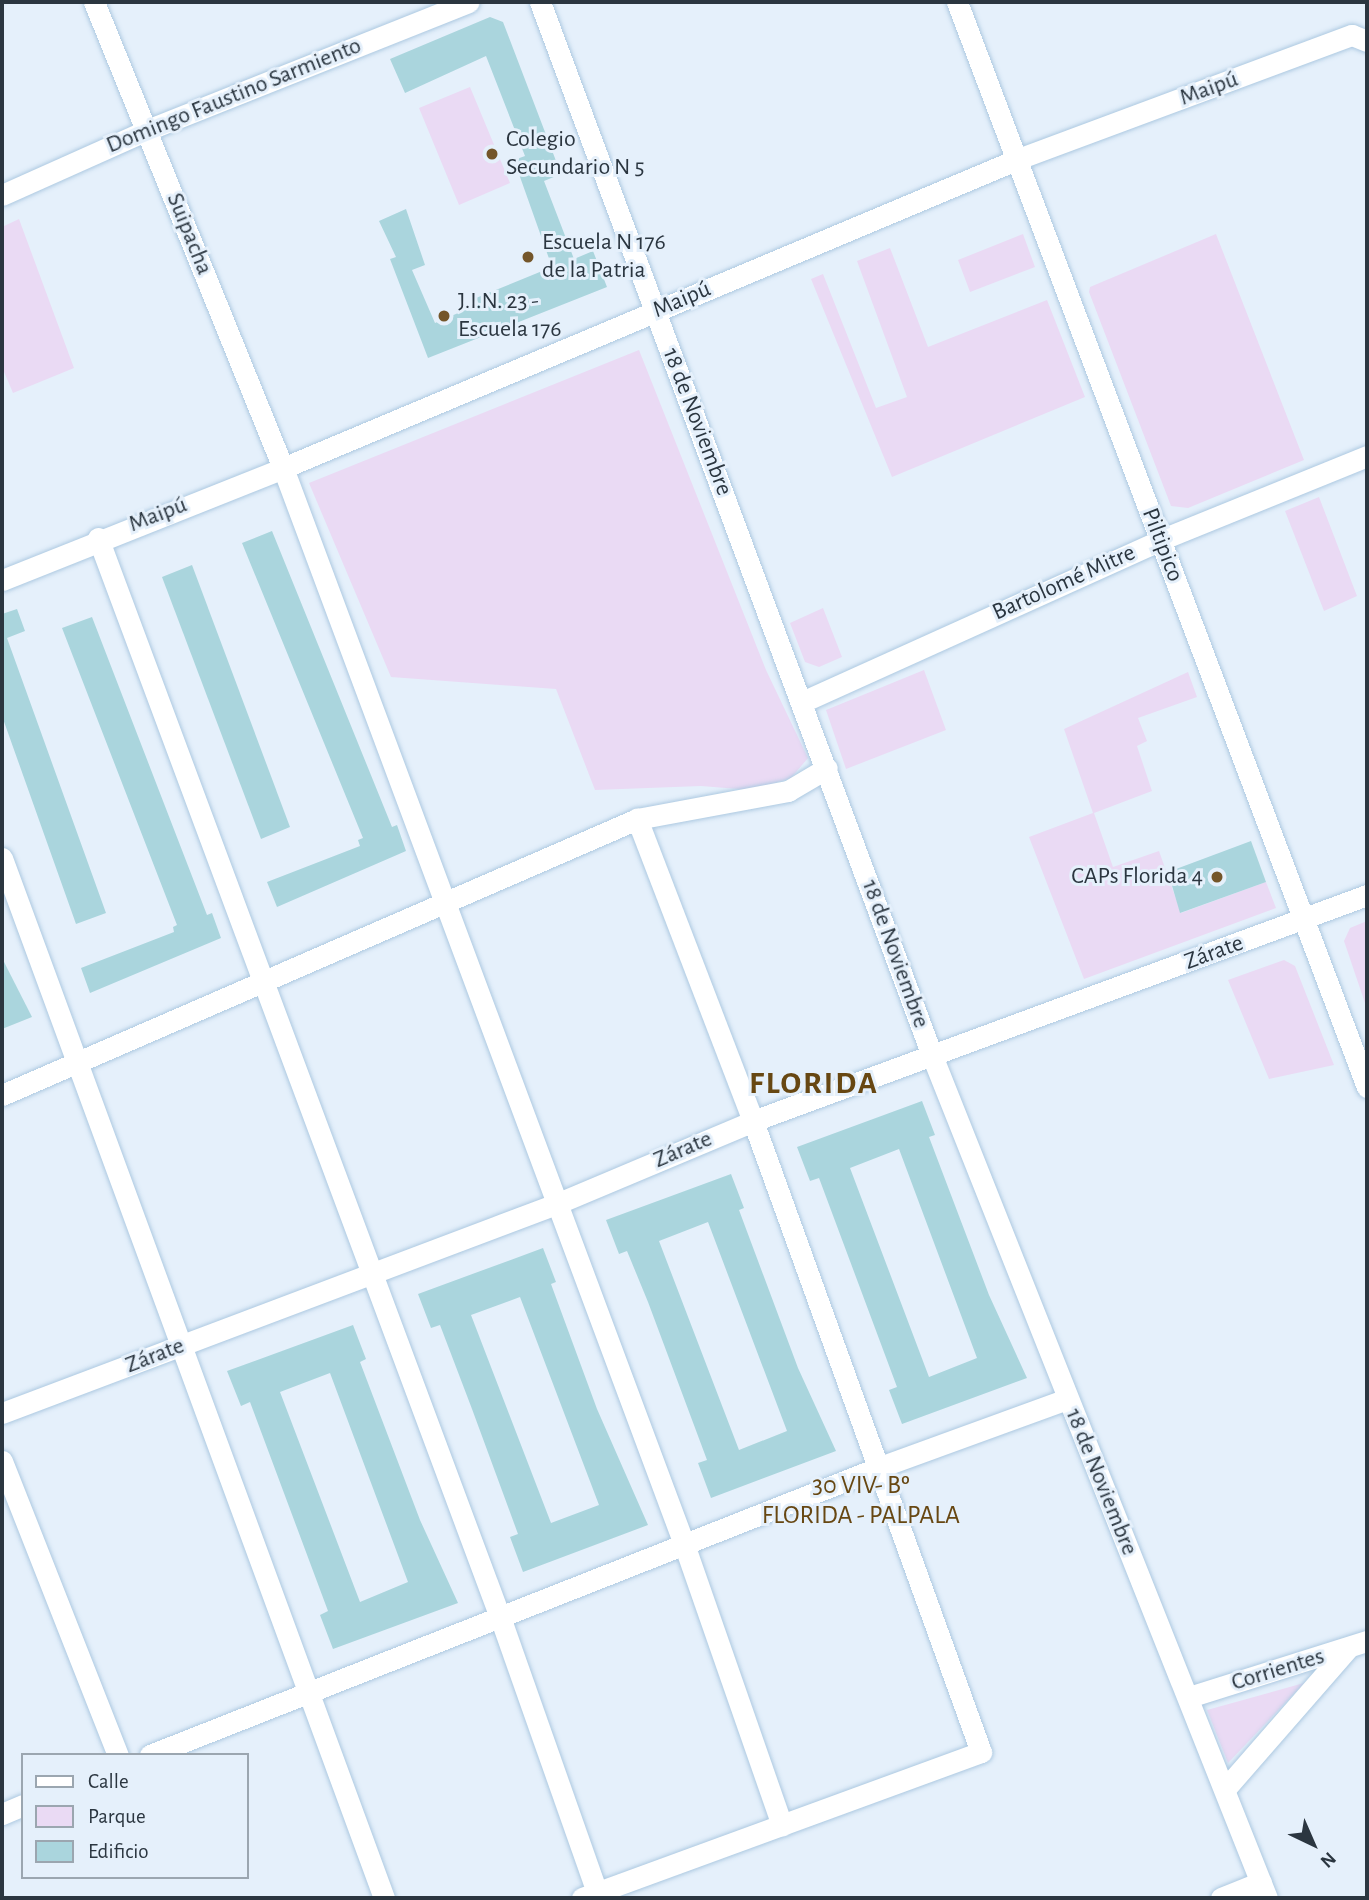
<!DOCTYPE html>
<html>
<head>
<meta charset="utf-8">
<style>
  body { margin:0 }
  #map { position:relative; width:1369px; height:1900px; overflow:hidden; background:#e5f0fb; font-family:"Alegreya Sans",sans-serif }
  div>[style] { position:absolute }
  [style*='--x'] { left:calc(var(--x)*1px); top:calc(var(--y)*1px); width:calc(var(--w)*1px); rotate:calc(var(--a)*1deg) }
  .green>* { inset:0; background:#eadaf4 }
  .building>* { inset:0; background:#aad5dd }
  .roads { filter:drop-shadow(0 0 2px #adc9e1) drop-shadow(0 0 2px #adc9e1) }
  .street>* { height:21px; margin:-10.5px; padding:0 10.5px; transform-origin:10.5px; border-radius:10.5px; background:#fff }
  .dots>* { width:19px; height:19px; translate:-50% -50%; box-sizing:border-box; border:4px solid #e5f0fb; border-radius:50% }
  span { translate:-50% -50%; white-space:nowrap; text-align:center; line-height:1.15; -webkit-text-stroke:6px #e5f0fb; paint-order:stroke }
  .street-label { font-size:24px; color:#2b3640 }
  .poi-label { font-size:24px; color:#2b3640 }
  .left { translate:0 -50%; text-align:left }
  .right { translate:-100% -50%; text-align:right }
  .neighbourhood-label { font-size:26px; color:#674712 }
  .district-label { font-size:32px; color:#674712; font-weight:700; letter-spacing:2px }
  .frame { position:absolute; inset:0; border:4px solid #2b3640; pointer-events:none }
  .legend { position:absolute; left:21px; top:1753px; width:228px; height:126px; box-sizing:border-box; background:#e5f0fb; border:2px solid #9ba6b0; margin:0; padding:9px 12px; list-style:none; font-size:21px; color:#2b3640 }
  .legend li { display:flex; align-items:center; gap:14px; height:35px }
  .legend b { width:35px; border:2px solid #9ba6b0 }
  .north { position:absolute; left:1278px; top:1809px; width:70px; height:70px; -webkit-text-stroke:5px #e5f0fb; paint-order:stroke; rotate:136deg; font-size:19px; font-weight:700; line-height:28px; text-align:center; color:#2b3640 }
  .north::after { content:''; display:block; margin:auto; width:24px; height:32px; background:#2b3640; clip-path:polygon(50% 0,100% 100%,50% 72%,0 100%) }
</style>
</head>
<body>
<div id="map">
  <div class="green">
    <i style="clip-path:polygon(470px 87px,510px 183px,459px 205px,419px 108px)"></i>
    <i style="clip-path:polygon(19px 219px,74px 368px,13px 393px,2px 367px,2px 227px)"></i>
    <i style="clip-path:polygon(1023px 234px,1035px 267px,970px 292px,958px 260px)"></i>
    <i style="clip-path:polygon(1216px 234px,1304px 460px,1188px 508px,1171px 506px,1089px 292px,1090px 287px)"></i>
    <i style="clip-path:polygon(890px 248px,928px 347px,1047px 300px,1085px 397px,892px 477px,811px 279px,823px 274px,876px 408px,907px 397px,857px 261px)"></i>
    <i style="clip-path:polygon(639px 350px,766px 670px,808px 758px,791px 778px,751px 790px,701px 786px,595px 790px,556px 689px,391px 677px,309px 483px)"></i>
    <i style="clip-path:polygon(1319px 497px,1357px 596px,1324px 611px,1285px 511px)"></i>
    <i style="clip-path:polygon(823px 608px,842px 657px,819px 667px,805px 662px,790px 623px)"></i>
    <i style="clip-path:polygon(924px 670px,946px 730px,846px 769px,826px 710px)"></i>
    <i style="clip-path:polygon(1188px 672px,1197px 697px,1138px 718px,1147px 741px,1137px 746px,1152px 791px,1094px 813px,1113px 867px,1159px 851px,1181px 913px,1266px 882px,1276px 908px,1084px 979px,1029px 837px,1093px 813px,1064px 729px)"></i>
    <i style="clip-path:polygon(1367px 921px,1367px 1009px,1344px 941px,1350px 928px)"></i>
    <i style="clip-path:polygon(1284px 960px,1295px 966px,1334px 1065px,1269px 1079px,1228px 980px)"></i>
    <i style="clip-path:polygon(1304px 1683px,1228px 1763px,1207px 1710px)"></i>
  </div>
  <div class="building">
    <i style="clip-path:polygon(490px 17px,503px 22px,561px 174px,544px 181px,574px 259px,593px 251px,607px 287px,428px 358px,390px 259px,396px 257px,379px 221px,406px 209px,425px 265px,412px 270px,435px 323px,479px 304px,476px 298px,552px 267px,514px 160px,525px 156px,486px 56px,405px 93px,390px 59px)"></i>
    <i style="clip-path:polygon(272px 531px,392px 827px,397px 825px,406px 851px,277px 907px,267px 882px,360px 846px,358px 840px,363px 838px,242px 543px)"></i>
    <i style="clip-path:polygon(192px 565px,290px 827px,261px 839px,162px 577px)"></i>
    <i style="clip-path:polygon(17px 609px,25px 631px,7px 638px,106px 913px,76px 924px,2px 716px,2px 614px)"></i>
    <i style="clip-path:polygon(92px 617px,207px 915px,212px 913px,221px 938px,90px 993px,81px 968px,174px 932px,173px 927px,177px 925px,62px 628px)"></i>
    <i style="clip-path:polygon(1251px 841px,1266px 882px,1180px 913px,1168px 872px)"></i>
    <i style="clip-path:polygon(2px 958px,32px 1017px,2px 1029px)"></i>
    <i style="clip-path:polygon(evenodd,922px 1101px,935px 1135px,929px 1137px,989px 1295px,1027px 1378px,902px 1424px,889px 1390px,897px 1387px,819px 1178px,810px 1181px,797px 1147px,922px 1101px,899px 1149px,977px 1358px,929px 1377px,850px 1168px,899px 1149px)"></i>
    <i style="clip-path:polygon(evenodd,731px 1174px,744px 1208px,739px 1210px,798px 1368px,836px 1451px,711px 1498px,698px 1463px,707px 1460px,648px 1302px,627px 1251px,619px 1254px,606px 1220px,731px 1174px,708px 1222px,787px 1431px,739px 1450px,659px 1241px,708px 1222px)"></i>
    <i style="clip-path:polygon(evenodd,543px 1248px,556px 1282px,551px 1284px,597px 1409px,648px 1525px,523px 1572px,510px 1537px,518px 1534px,472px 1409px,440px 1325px,431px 1328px,418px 1294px,543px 1248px,520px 1297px,599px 1505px,551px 1523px,471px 1315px,520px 1297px)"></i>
    <i style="clip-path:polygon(evenodd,353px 1325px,366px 1359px,360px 1362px,420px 1520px,458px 1603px,333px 1649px,320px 1615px,328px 1611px,250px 1402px,241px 1406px,227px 1371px,353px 1325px,330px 1373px,408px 1582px,360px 1602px,280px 1392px,330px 1373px)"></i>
  </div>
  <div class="roads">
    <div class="street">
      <i style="--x:94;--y:2;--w:503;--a:67.92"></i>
      <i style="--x:283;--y:468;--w:1148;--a:69.56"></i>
      <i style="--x:684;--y:1544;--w:298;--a:70.8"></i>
      <i style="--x:540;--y:2;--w:1121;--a:69.59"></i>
      <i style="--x:931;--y:1053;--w:909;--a:68.32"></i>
      <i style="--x:957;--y:2;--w:1160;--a:69.3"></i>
      <i style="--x:2;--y:195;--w:159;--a:-24.1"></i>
      <i style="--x:147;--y:130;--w:346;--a:-21.7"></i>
      <i style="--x:98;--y:538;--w:1151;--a:69.57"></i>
      <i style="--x:500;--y:1617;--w:292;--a:70.6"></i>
      <i style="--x:2;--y:580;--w:302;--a:-21.7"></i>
      <i style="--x:283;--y:468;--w:797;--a:-22.8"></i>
      <i style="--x:1018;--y:159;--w:356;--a:-20.4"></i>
      <i style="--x:1352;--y:35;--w:16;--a:22"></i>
      <i style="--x:802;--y:702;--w:393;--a:-24.3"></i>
      <i style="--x:1160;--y:540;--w:223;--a:-22.1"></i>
      <i style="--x:2;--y:858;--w:1108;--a:69.83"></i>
      <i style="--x:2;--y:1095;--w:692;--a:-23.49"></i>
      <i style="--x:637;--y:819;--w:154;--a:-10.5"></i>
      <i style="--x:788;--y:791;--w:45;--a:-30.5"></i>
      <i style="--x:2;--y:1413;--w:592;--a:-20.67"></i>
      <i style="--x:556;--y:1204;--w:214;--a:-22.8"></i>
      <i style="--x:753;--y:1121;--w:654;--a:-20.21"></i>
      <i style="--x:2;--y:1461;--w:316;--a:68.5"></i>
      <i style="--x:1189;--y:1697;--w:187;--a:-17.5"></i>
      <i style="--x:150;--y:1755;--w:785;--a:-21.53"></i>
      <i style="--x:880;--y:1467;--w:199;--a:-20"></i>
      <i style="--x:1225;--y:1789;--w:187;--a:-48.9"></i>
      <i style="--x:2;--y:1814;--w:23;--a:-23"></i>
      <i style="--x:582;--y:1898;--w:425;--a:-20.1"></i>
      <i style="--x:981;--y:1752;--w:671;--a:-109.87"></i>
      <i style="--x:753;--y:1121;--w:324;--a:-111"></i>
      <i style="--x:1221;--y:1898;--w:43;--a:-21.8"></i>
    </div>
  </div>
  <div class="dots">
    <i style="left:492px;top:154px;background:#74562a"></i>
    <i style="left:528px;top:257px;background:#74562a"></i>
    <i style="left:444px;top:316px;background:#74562a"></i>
    <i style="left:1217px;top:877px;background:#74562a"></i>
  </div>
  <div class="street-label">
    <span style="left:1209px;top:89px;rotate:-20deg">Maipú</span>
    <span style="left:234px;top:96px;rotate:-22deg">Domingo Faustino Sarmiento</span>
    <span style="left:189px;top:234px;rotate:68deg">Suipacha</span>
    <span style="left:682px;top:300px;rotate:-23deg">Maipú</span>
    <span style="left:697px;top:422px;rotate:69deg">18 de Noviembre</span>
    <span style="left:158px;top:515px;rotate:-21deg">Maipú</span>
    <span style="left:1162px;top:545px;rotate:69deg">Piltipico</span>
    <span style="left:1064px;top:583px;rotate:-24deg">Bartolomé Mitre</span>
    <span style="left:1214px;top:953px;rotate:-20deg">Zárate</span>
    <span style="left:895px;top:954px;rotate:70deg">18 de Noviembre</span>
    <span style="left:683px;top:1150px;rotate:-23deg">Zárate</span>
    <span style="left:155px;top:1356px;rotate:-21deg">Zárate</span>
    <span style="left:1101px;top:1482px;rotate:68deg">18 de Noviembre</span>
    <span style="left:1278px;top:1670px;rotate:-17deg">Corrientes</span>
  </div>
  <div class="poi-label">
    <span class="left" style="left:506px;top:154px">Colegio<br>Secundario N 5</span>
    <span class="left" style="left:542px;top:257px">Escuela N 176<br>de la Patria</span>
    <span class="left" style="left:458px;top:316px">J.I.N. 23 -<br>Escuela 176</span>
    <span class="right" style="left:1203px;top:877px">CAPs Florida 4</span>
  </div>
  <div class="neighbourhood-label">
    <span style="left:861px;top:1501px">30 VIV- Bº<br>FLORIDA - PALPALA</span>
  </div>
  <div class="district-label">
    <span style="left:814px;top:1083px">FLORIDA</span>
  </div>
  <div class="frame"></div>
  <ul class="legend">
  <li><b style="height:9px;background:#fff"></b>Calle</li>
  <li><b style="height:19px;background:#eadaf4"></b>Parque</li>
  <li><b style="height:19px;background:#aad5dd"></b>Edificio</li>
  </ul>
  <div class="north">N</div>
</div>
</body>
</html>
